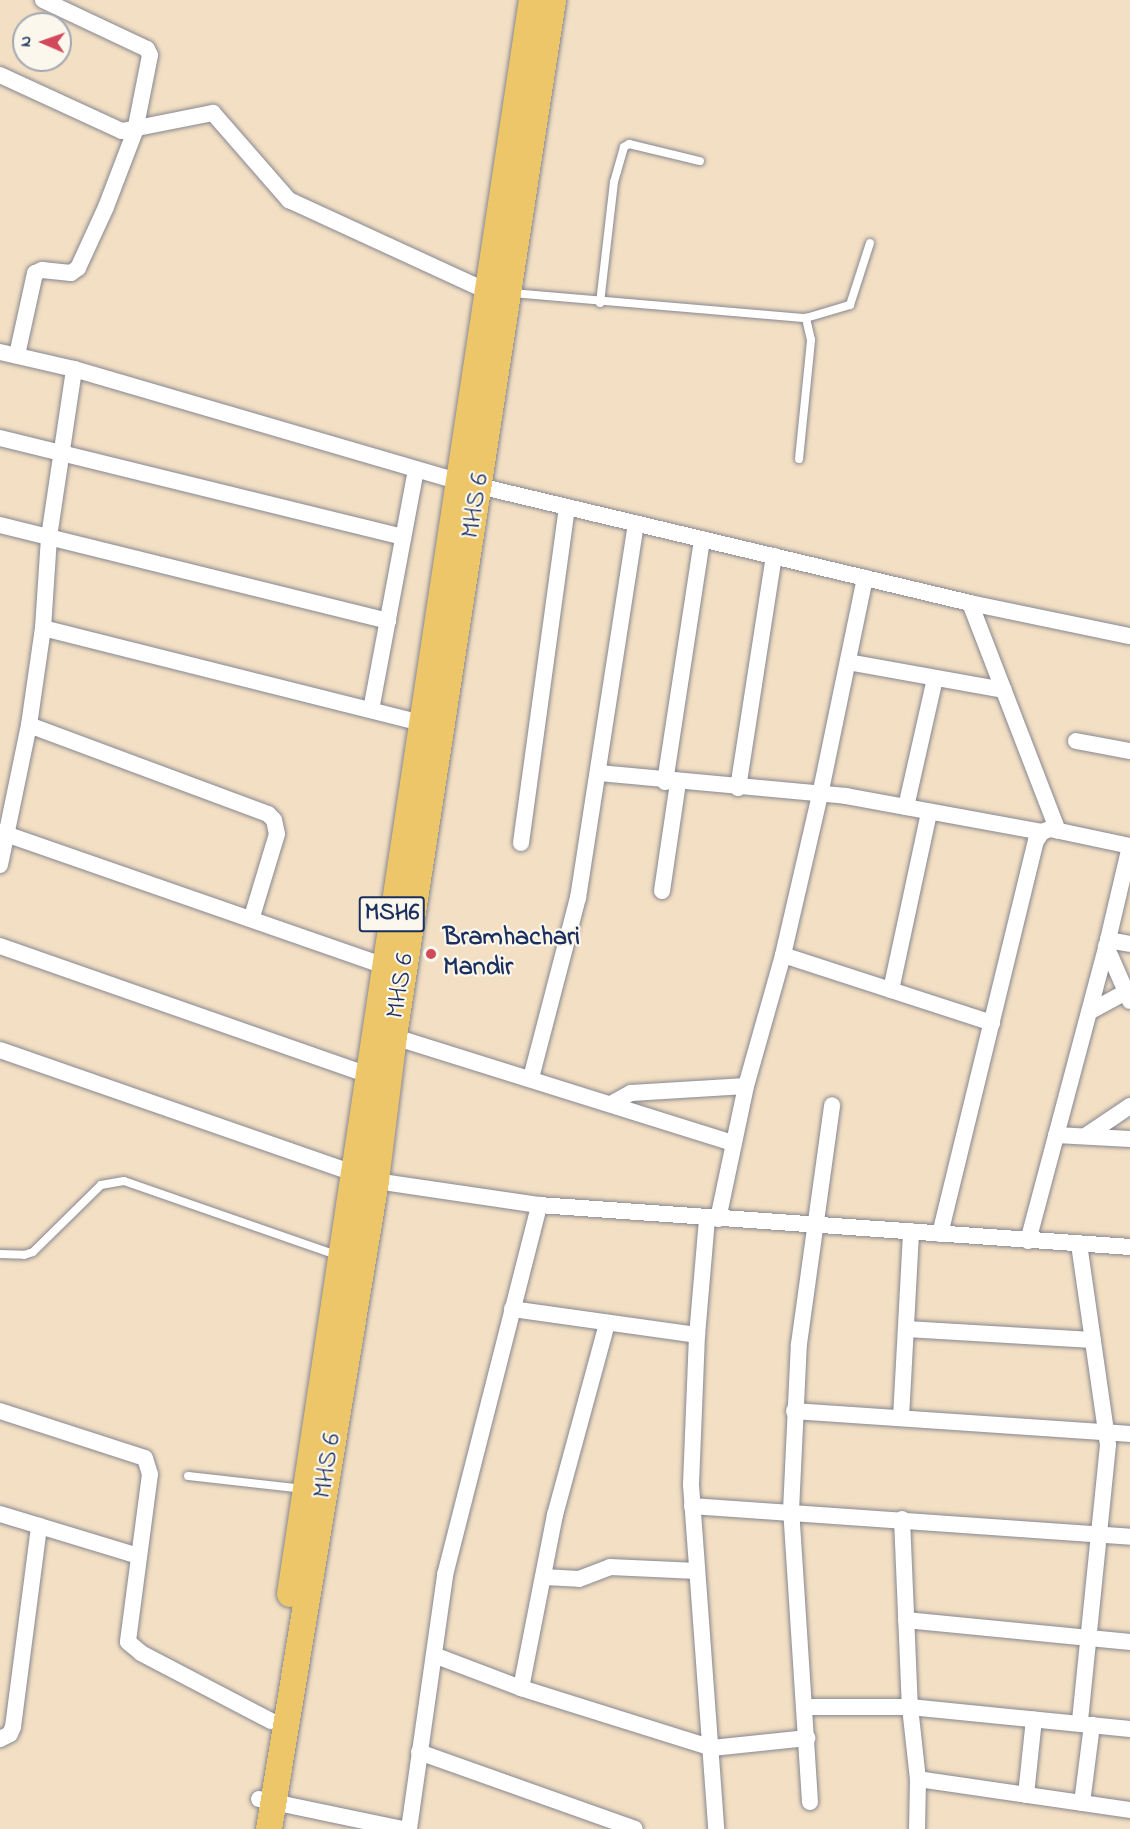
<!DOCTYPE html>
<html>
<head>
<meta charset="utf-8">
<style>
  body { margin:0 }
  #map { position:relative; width:1130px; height:1829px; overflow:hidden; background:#f3dfc3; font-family:"Indie Flower",sans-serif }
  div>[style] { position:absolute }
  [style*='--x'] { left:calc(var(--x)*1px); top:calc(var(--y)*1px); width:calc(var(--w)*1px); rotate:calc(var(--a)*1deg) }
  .roads { filter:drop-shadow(0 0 2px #878790) drop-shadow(0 0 2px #878790) }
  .lane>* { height:8px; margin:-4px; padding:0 4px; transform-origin:4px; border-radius:4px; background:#fff }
  .street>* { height:16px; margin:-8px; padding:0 8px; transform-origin:8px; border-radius:8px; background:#fff }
  .primary>* { height:26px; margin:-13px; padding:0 13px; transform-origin:13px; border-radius:13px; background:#ecc669 }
  .dots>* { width:16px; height:16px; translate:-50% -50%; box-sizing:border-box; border:3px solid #fbf7ec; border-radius:50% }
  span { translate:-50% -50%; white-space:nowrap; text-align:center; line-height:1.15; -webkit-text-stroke:4.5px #fbf7ec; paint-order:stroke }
  .shield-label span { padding:2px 4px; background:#fbf7ec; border:2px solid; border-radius:4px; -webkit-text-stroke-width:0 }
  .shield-label { font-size:24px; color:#1b2f5e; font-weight:700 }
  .street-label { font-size:26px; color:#1b2f5e }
  .poi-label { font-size:26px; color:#1b2f5e; font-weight:700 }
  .left { translate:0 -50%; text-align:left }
  .north { position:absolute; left:12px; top:12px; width:60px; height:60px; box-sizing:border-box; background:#fbf7ec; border:2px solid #a1a7b3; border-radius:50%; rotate:272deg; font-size:16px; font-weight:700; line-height:24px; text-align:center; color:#1b2f5e }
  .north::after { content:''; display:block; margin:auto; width:21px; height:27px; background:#d1495b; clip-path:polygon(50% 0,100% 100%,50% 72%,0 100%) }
</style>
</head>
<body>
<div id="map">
  <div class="roads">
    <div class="lane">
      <i style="--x:512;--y:293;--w:295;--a:4.9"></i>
      <i style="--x:806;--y:318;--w:46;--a:-16.5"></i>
      <i style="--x:850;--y:305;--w:65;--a:-72.1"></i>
      <i style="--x:600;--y:303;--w:122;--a:-83.4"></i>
      <i style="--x:614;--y:182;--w:36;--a:-74"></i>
      <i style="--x:624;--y:147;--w:6;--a:-31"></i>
      <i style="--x:629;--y:144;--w:73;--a:13.5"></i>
      <i style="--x:799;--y:459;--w:120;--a:-84.2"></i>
      <i style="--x:811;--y:340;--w:23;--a:-103"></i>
      <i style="--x:0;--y:1254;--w:24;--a:2"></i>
      <i style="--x:24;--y:1255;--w:9;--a:-18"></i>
      <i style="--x:33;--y:1252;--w:95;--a:-44.6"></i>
      <i style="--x:101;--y:1185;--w:23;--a:-10"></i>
      <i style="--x:124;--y:1181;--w:228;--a:19.2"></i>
      <i style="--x:188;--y:1476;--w:117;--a:6.4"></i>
    </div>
    <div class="street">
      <i style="--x:0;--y:75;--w:134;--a:24.7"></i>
      <i style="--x:122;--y:131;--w:93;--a:-11.2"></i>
      <i style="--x:213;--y:113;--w:116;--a:48.9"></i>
      <i style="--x:289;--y:200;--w:218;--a:24.7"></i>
      <i style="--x:0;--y:352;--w:76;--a:12.9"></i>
      <i style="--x:74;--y:369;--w:400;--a:16.3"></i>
      <i style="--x:458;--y:481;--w:526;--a:13.4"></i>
      <i style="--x:970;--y:603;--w:163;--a:11.7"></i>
      <i style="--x:17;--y:355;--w:84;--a:-77.6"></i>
      <i style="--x:35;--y:273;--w:8;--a:-23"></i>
      <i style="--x:42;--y:270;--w:29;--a:6"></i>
      <i style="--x:71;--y:273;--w:9;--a:-36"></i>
      <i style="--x:78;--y:268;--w:67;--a:-65.3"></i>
      <i style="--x:106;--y:207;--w:81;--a:-69.1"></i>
      <i style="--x:135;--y:131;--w:77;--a:-78.8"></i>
      <i style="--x:150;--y:55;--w:7;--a:-117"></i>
      <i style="--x:147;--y:49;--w:115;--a:-154.8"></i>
      <i style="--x:0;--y:438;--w:415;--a:13.8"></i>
      <i style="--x:0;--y:525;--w:400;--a:13.9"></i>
      <i style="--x:970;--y:603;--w:244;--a:68.9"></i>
      <i style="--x:43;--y:628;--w:391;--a:14.1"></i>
      <i style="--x:848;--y:662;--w:158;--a:10.2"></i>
      <i style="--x:371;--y:710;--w:245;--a:-79.4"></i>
      <i style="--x:29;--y:725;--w:255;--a:20.4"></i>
      <i style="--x:268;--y:814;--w:8;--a:45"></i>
      <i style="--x:274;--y:820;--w:14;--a:78"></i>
      <i style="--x:277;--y:834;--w:87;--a:106.8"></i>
      <i style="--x:1076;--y:741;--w:55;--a:10.5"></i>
      <i style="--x:599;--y:773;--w:248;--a:5.3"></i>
      <i style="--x:846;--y:796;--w:199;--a:10.4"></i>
      <i style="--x:665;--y:782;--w:246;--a:-81.3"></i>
      <i style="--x:738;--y:788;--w:235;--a:-81.2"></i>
      <i style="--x:906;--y:807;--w:132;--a:-77.3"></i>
      <i style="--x:0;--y:832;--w:407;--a:19.2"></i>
      <i style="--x:521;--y:843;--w:339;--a:-82.2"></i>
      <i style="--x:0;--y:865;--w:143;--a:-78.3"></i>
      <i style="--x:29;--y:725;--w:98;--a:-81.8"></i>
      <i style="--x:43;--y:628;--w:91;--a:-86.2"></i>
      <i style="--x:49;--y:537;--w:170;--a:-81.5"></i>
      <i style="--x:662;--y:891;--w:109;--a:-81.6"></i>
      <i style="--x:0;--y:946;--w:391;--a:19.3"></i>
      <i style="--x:1106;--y:946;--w:60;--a:66.4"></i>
      <i style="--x:783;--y:955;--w:220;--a:18"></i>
      <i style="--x:891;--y:990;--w:182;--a:-77.9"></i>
      <i style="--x:1089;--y:1012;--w:42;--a:-28.4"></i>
      <i style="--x:385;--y:1034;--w:364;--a:17.4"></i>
      <i style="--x:0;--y:1050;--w:398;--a:19.2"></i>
      <i style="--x:376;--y:1181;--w:165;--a:8.4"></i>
      <i style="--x:539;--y:1205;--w:592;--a:4.06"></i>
      <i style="--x:531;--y:1078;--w:186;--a:-75.4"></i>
      <i style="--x:578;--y:898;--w:379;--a:-81.2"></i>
      <i style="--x:611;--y:1104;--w:23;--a:-29"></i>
      <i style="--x:631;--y:1093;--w:115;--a:-3.5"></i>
      <i style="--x:1056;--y:1135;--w:74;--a:3.1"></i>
      <i style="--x:1087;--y:1135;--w:52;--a:-34"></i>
      <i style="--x:707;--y:1219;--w:116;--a:94.9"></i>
      <i style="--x:697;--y:1335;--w:150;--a:92.3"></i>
      <i style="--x:691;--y:1485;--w:345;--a:85.8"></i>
      <i style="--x:718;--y:1219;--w:136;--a:-78.1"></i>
      <i style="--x:746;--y:1086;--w:136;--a:-74.2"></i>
      <i style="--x:783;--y:955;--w:164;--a:-77"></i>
      <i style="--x:820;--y:795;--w:222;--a:-78.3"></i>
      <i style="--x:940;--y:1234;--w:405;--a:-76.3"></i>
      <i style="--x:1036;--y:841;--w:11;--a:-56"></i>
      <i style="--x:1042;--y:832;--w:9;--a:-21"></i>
      <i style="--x:1050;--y:829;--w:82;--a:12"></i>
      <i style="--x:1130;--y:846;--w:97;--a:103.2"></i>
      <i style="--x:1028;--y:1241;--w:311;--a:-75.1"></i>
      <i style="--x:1108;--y:940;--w:22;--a:10"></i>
      <i style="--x:1079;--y:1244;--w:203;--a:81.8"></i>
      <i style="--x:1108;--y:1445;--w:279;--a:95.8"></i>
      <i style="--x:512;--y:1309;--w:187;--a:8"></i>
      <i style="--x:906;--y:1329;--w:187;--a:3.4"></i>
      <i style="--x:0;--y:1411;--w:152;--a:18"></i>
      <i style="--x:145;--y:1458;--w:17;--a:73"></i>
      <i style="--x:150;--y:1474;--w:169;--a:97.5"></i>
      <i style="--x:128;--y:1642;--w:17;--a:40"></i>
      <i style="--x:141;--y:1653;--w:147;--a:27.6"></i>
      <i style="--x:794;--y:1411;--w:337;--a:3.9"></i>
      <i style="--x:901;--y:1418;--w:187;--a:-86.9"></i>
      <i style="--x:692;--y:1506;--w:439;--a:4"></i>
      <i style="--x:0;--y:1514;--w:144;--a:16.9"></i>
      <i style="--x:902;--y:1519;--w:188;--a:87.6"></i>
      <i style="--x:910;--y:1707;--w:72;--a:83.7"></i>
      <i style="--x:918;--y:1779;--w:50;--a:91.1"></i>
      <i style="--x:543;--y:1577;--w:36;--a:3"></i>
      <i style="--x:579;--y:1579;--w:33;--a:-21"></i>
      <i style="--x:610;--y:1567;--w:87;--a:2.6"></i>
      <i style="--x:906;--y:1620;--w:225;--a:5.6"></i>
      <i style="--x:434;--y:1655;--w:93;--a:20.8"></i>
      <i style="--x:521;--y:1688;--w:200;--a:17.4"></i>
      <i style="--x:712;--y:1748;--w:96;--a:-6"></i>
      <i style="--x:521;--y:1688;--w:176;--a:-78.9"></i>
      <i style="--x:555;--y:1515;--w:199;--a:-74.8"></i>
      <i style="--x:805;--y:1707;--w:105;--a:0"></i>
      <i style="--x:910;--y:1707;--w:221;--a:5.7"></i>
      <i style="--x:0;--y:1739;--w:11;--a:-27"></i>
      <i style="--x:10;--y:1734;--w:8;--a:-67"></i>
      <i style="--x:13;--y:1727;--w:203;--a:-82.6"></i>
      <i style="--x:419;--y:1752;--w:229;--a:19.6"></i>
      <i style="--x:918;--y:1779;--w:214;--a:8.3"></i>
      <i style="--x:1026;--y:1795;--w:76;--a:-84"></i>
      <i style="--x:259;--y:1799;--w:147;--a:11.8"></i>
      <i style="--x:810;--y:1802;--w:292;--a:-93.7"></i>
      <i style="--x:791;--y:1511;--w:167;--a:-87.3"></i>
      <i style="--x:799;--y:1344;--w:241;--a:-82.1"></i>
      <i style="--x:1082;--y:1803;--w:79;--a:-82.7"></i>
      <i style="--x:409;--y:1829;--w:257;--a:-81.9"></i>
      <i style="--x:445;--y:1575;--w:382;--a:-75.7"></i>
    </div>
    <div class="primary">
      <i style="--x:290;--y:1594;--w:1612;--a:-81.37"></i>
      <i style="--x:269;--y:1829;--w:657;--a:-80.62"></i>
      <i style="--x:376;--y:1181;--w:146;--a:-82.9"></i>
      <i style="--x:394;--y:1036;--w:1048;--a:-81.27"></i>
    </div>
  </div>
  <div class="dots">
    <i style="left:431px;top:954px;background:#d1495b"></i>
  </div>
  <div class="shield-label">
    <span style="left:392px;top:914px">MSH6</span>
  </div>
  <div class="street-label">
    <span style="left:477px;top:506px;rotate:-81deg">MHS 6</span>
    <span style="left:402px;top:986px;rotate:-81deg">MHS 6</span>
    <span style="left:329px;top:1466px;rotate:-81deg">MHS 6</span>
  </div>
  <div class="poi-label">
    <span class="left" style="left:443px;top:954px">Bramhachari<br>Mandir</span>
  </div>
  <div class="north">N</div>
</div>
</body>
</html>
